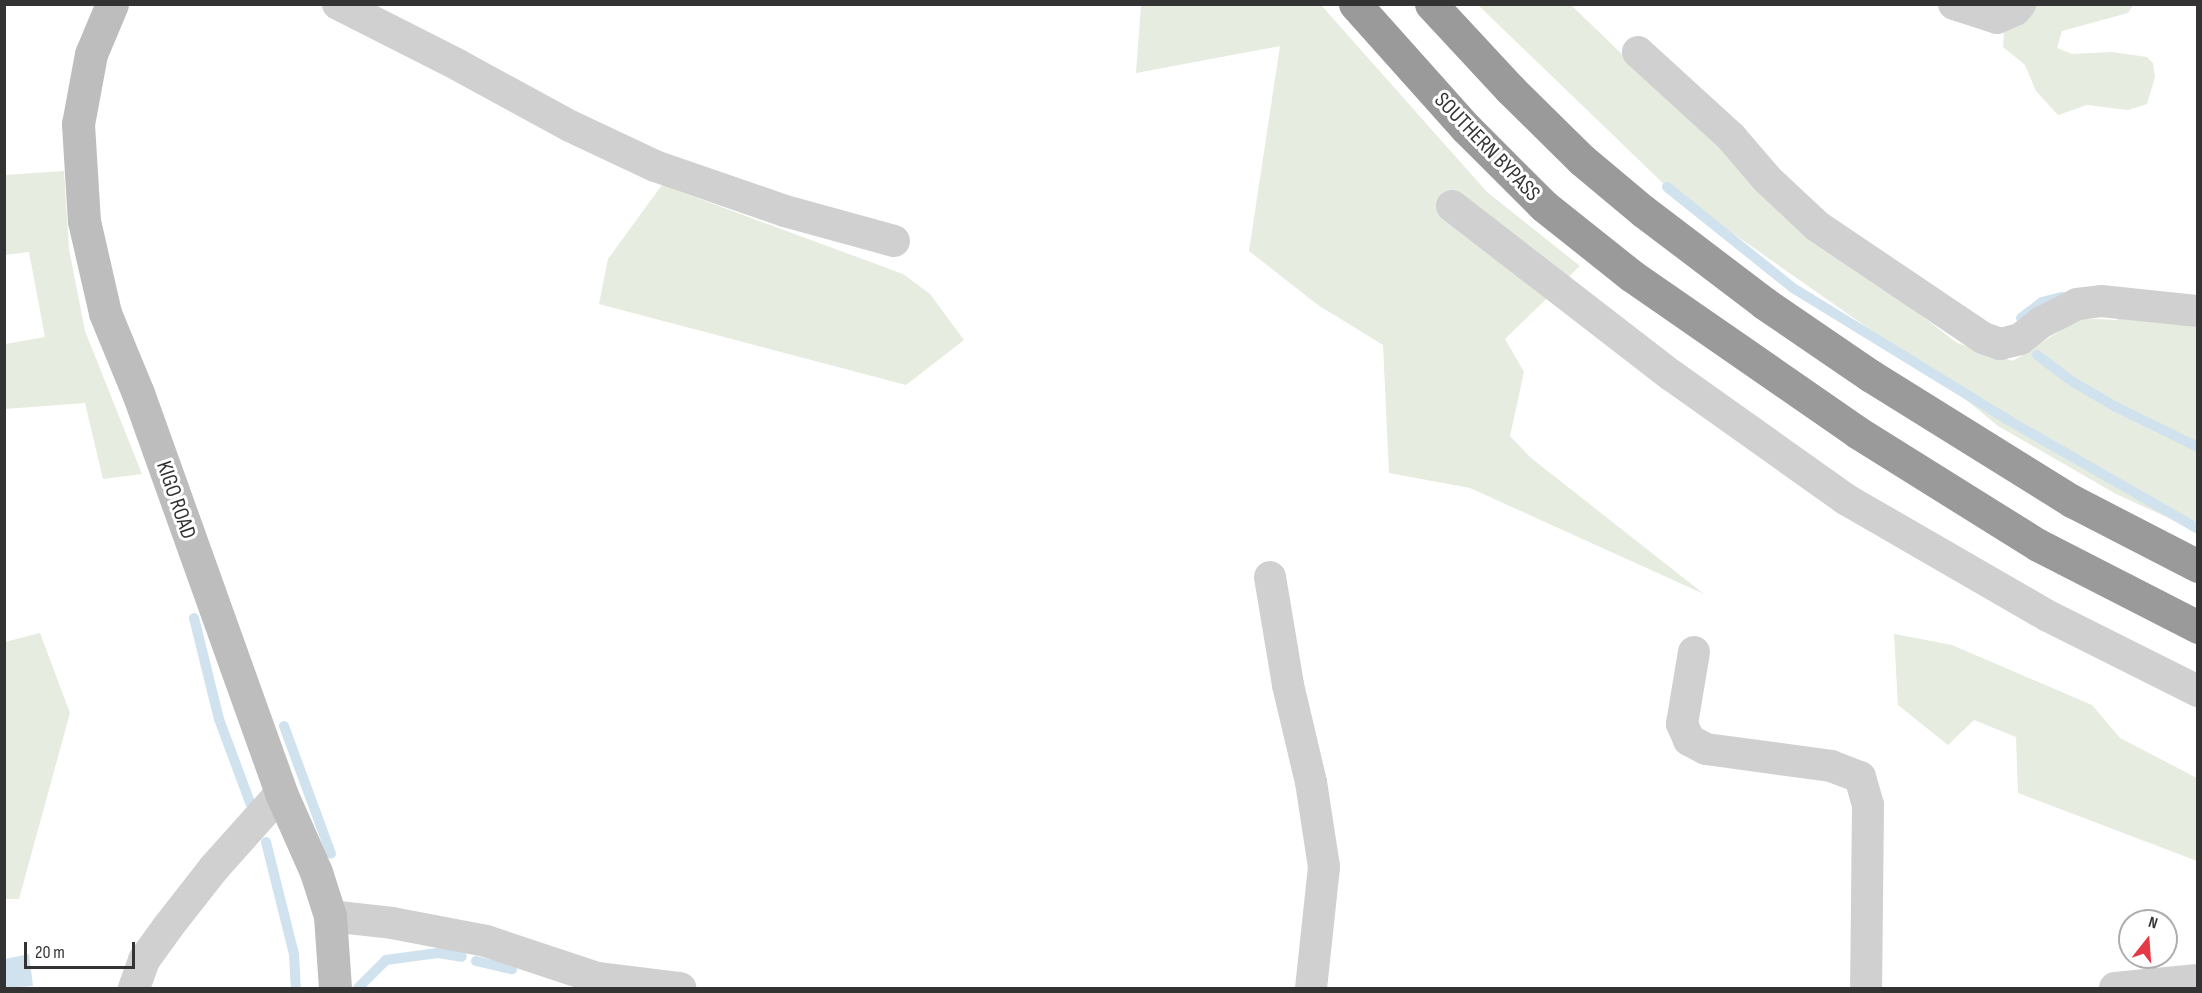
<!DOCTYPE html>
<html>
<head>
<meta charset="utf-8">
<style>
  body { margin:0 }
  #map { position:relative; width:2202px; height:993px; overflow:hidden; background:#fff; font-family:"Sofia Sans Condensed",sans-serif }
  div>[style] { position:absolute }
  [style*='--x'] { left:calc(var(--x)*1px); top:calc(var(--y)*1px); width:calc(var(--w)*1px); rotate:calc(var(--a)*1deg) }
  .green>* { inset:0; background:#e6ecdf }
  .water>* { inset:0; background:#cfe2ee }
  .stream>* { height:10px; margin:-5px; padding:0 5px; transform-origin:5px; border-radius:5px; background:#cfe2ee }
  .street>* { height:32px; margin:-16px; padding:0 16px; transform-origin:16px; border-radius:16px; background:#d0d0d0 }
  .secondary>* { height:33px; margin:-16.5px; padding:0 16.5px; transform-origin:16.5px; border-radius:16.5px; background:#bdbdbd }
  .highway>* { height:33px; margin:-16.5px; padding:0 16.5px; transform-origin:16.5px; border-radius:16.5px; background:#9a9a9a }
  span { translate:-50% -50%; white-space:nowrap; text-align:center; line-height:1.15; -webkit-text-stroke:6px #fff; paint-order:stroke }
  .street-label { font-size:22px; color:#333 }
  .frame { position:absolute; inset:0; border:6px solid #333; pointer-events:none }
  .north { position:absolute; left:2118px; top:909px; width:60px; height:60px; box-sizing:border-box; background:#fff; border:2px solid #adadad; border-radius:50%; rotate:17deg; font-size:16px; font-weight:700; line-height:24px; text-align:center; color:#333 }
  .north::after { content:''; display:block; margin:auto; width:21px; height:27px; background:#e63946; clip-path:polygon(50% 0,100% 100%,50% 72%,0 100%) }
  .scale { position:absolute; left:24px; top:942px; width:111px; height:27px; box-sizing:border-box; border:3px solid #333; border-top:0; padding-left:8px; font-size:18px; line-height:21px; white-space:nowrap; color:#333; -webkit-text-stroke:4px #fff; paint-order:stroke }
</style>
</head>
<body>
<div id="map">
  <div class="green">
    <i style="clip-path:polygon(1141px 5px,1321px 5px,1487px 192px,1580px 266px,1505px 339px,1524px 372px,1510px 436px,1531px 458px,1704px 594px,1470px 488px,1389px 473px,1383px 345px,1318px 305px,1249px 251px,1280px 46px,1136px 73px)"></i>
    <i style="clip-path:polygon(1478px 5px,1571px 5px,1787px 213px,1957px 343px,2013px 361px,2080px 318px,2117px 320px,2125px 291px,2197px 304px,2197px 531px,2116px 494px,1998px 426px,1942px 380px,1667px 187px)"></i>
    <i style="clip-path:polygon(1981px 5px,2133px 5px,2128px 13px,2062px 31px,2057px 48px,2072px 54px,2112px 52px,2147px 57px,2153px 63px,2155px 77px,2147px 104px,2128px 110px,2087px 105px,2058px 115px,2036px 91px,2025px 65px,2003px 47px,2004px 32px)"></i>
    <i style="clip-path:polygon(64px 171px,69px 249px,85px 331px,142px 474px,103px 479px,85px 403px,5px 409px,5px 344px,45px 337px,29px 252px,5px 255px,5px 175px)"></i>
    <i style="clip-path:polygon(662px 185px,903px 274px,930px 294px,964px 340px,906px 385px,599px 304px,608px 259px)"></i>
    <i style="clip-path:polygon(40px 633px,70px 713px,19px 899px,5px 899px,5px 642px)"></i>
    <i style="clip-path:polygon(1894px 634px,1952px 645px,2092px 705px,2120px 738px,2197px 778px,2197px 861px,2018px 793px,2016px 737px,1974px 720px,1948px 745px,1898px 705px)"></i>
  </div>
  <div class="water">
    <i style="clip-path:polygon(29px 954px,33px 986px,5px 988px,5px 959px)"></i>
  </div>
  <div class="stream">
    <i style="--x:1667;--y:187;--w:161;--a:38.7"></i>
    <i style="--x:1793;--y:288;--w:252;--a:31.5"></i>
    <i style="--x:2008;--y:420;--w:219;--a:29.8"></i>
    <i style="--x:2021;--y:318;--w:26;--a:-37"></i>
    <i style="--x:2042;--y:302;--w:21;--a:-14"></i>
    <i style="--x:2037;--y:355;--w:45;--a:36.9"></i>
    <i style="--x:2073;--y:382;--w:50;--a:30.2"></i>
    <i style="--x:2116;--y:407;--w:91;--a:26"></i>
    <i style="--x:194;--y:618;--w:104;--a:76.1"></i>
    <i style="--x:219;--y:719;--w:92;--a:69.6"></i>
    <i style="--x:284;--y:726;--w:136;--a:69.8"></i>
    <i style="--x:266;--y:842;--w:115;--a:76"></i>
    <i style="--x:294;--y:954;--w:34;--a:87"></i>
    <i style="--x:476;--y:961;--w:37;--a:13"></i>
    <i style="--x:358;--y:988;--w:40;--a:-45"></i>
    <i style="--x:386;--y:960;--w:52;--a:-7.7"></i>
    <i style="--x:438;--y:953;--w:24;--a:9"></i>
  </div>
  <div class="street">
    <i style="--x:338;--y:4;--w:135;--a:26.9"></i>
    <i style="--x:458;--y:65;--w:128;--a:28.6"></i>
    <i style="--x:570;--y:126;--w:94;--a:25.2"></i>
    <i style="--x:655;--y:166;--w:138;--a:19.1"></i>
    <i style="--x:785;--y:211;--w:113;--a:15.4"></i>
    <i style="--x:1954;--y:4;--w:45;--a:18"></i>
    <i style="--x:1997;--y:18;--w:20;--a:-24"></i>
    <i style="--x:2015;--y:10;--w:8;--a:-50"></i>
    <i style="--x:1638;--y:52;--w:126;--a:42.4"></i>
    <i style="--x:1731;--y:137;--w:55;--a:49.4"></i>
    <i style="--x:1767;--y:179;--w:69;--a:43.2"></i>
    <i style="--x:1817;--y:226;--w:200;--a:34"></i>
    <i style="--x:1983;--y:338;--w:18;--a:19"></i>
    <i style="--x:2000;--y:344;--w:21;--a:-14"></i>
    <i style="--x:2020;--y:339;--w:28;--a:-38"></i>
    <i style="--x:2042;--y:322;--w:39;--a:-27"></i>
    <i style="--x:2077;--y:304;--w:24;--a:-7"></i>
    <i style="--x:2101;--y:301;--w:98;--a:5.9"></i>
    <i style="--x:1452;--y:206;--w:277;--a:37.7"></i>
    <i style="--x:1671;--y:375;--w:216;--a:35.4"></i>
    <i style="--x:1847;--y:500;--w:232;--a:30"></i>
    <i style="--x:2048;--y:616;--w:168;--a:26.6"></i>
    <i style="--x:1270;--y:577;--w:109;--a:80.5"></i>
    <i style="--x:1288;--y:685;--w:100;--a:76.7"></i>
    <i style="--x:1311;--y:782;--w:86;--a:81.3"></i>
    <i style="--x:1324;--y:867;--w:122;--a:96.1"></i>
    <i style="--x:1694;--y:652;--w:73;--a:99.5"></i>
    <i style="--x:1682;--y:724;--w:17;--a:66"></i>
    <i style="--x:1689;--y:740;--w:19;--a:28"></i>
    <i style="--x:1706;--y:749;--w:126;--a:7.7"></i>
    <i style="--x:1831;--y:766;--w:31;--a:21"></i>
    <i style="--x:1860;--y:777;--w:29;--a:74"></i>
    <i style="--x:1868;--y:805;--w:183;--a:90.6"></i>
    <i style="--x:330;--y:916;--w:62;--a:6.4"></i>
    <i style="--x:392;--y:923;--w:96;--a:10.8"></i>
    <i style="--x:486;--y:941;--w:117;--a:18.4"></i>
    <i style="--x:597;--y:978;--w:84;--a:6.9"></i>
    <i style="--x:134;--y:988;--w:30;--a:-70"></i>
    <i style="--x:144;--y:960;--w:39;--a:-54"></i>
    <i style="--x:167;--y:928;--w:76;--a:-51.9"></i>
    <i style="--x:214;--y:868;--w:101;--a:-48.2"></i>
    <i style="--x:2115;--y:988;--w:83;--a:-5.5"></i>
  </div>
  <div class="secondary">
    <i style="--x:112;--y:4;--w:54;--a:112.8"></i>
    <i style="--x:91;--y:54;--w:71;--a:100.5"></i>
    <i style="--x:78;--y:124;--w:97;--a:86.5"></i>
    <i style="--x:84;--y:221;--w:94;--a:77.1"></i>
    <i style="--x:105;--y:313;--w:87;--a:67.6"></i>
    <i style="--x:138;--y:393;--w:425;--a:70.3"></i>
    <i style="--x:281;--y:793;--w:86;--a:66.1"></i>
    <i style="--x:316;--y:872;--w:46;--a:72.3"></i>
    <i style="--x:330;--y:916;--w:72;--a:86"></i>
  </div>
  <div class="highway">
    <i style="--x:1355;--y:4;--w:166;--a:48.2"></i>
    <i style="--x:1466;--y:128;--w:110;--a:45"></i>
    <i style="--x:1544;--y:206;--w:112;--a:38.5"></i>
    <i style="--x:1632;--y:276;--w:274;--a:34.7"></i>
    <i style="--x:1857;--y:432;--w:213;--a:32"></i>
    <i style="--x:2038;--y:545;--w:180;--a:27.1"></i>
    <i style="--x:1431;--y:4;--w:116;--a:47.1"></i>
    <i style="--x:1510;--y:89;--w:101;--a:44.6"></i>
    <i style="--x:1582;--y:160;--w:80;--a:39.9"></i>
    <i style="--x:1643;--y:211;--w:152;--a:37.2"></i>
    <i style="--x:1764;--y:303;--w:130;--a:34.3"></i>
    <i style="--x:1871;--y:376;--w:237;--a:31.9"></i>
    <i style="--x:2072;--y:501;--w:142;--a:27.3"></i>
  </div>
  <div class="street-label">
    <span style="left:1487px;top:147px;rotate:46deg">SOUTHERN BYPASS</span>
    <span style="left:176px;top:500px;rotate:71deg">KIGO ROAD</span>
  </div>
  <div class="frame"></div>
  <div class="north">N</div>
  <div class="scale">20 m</div>
</div>
</body>
</html>
